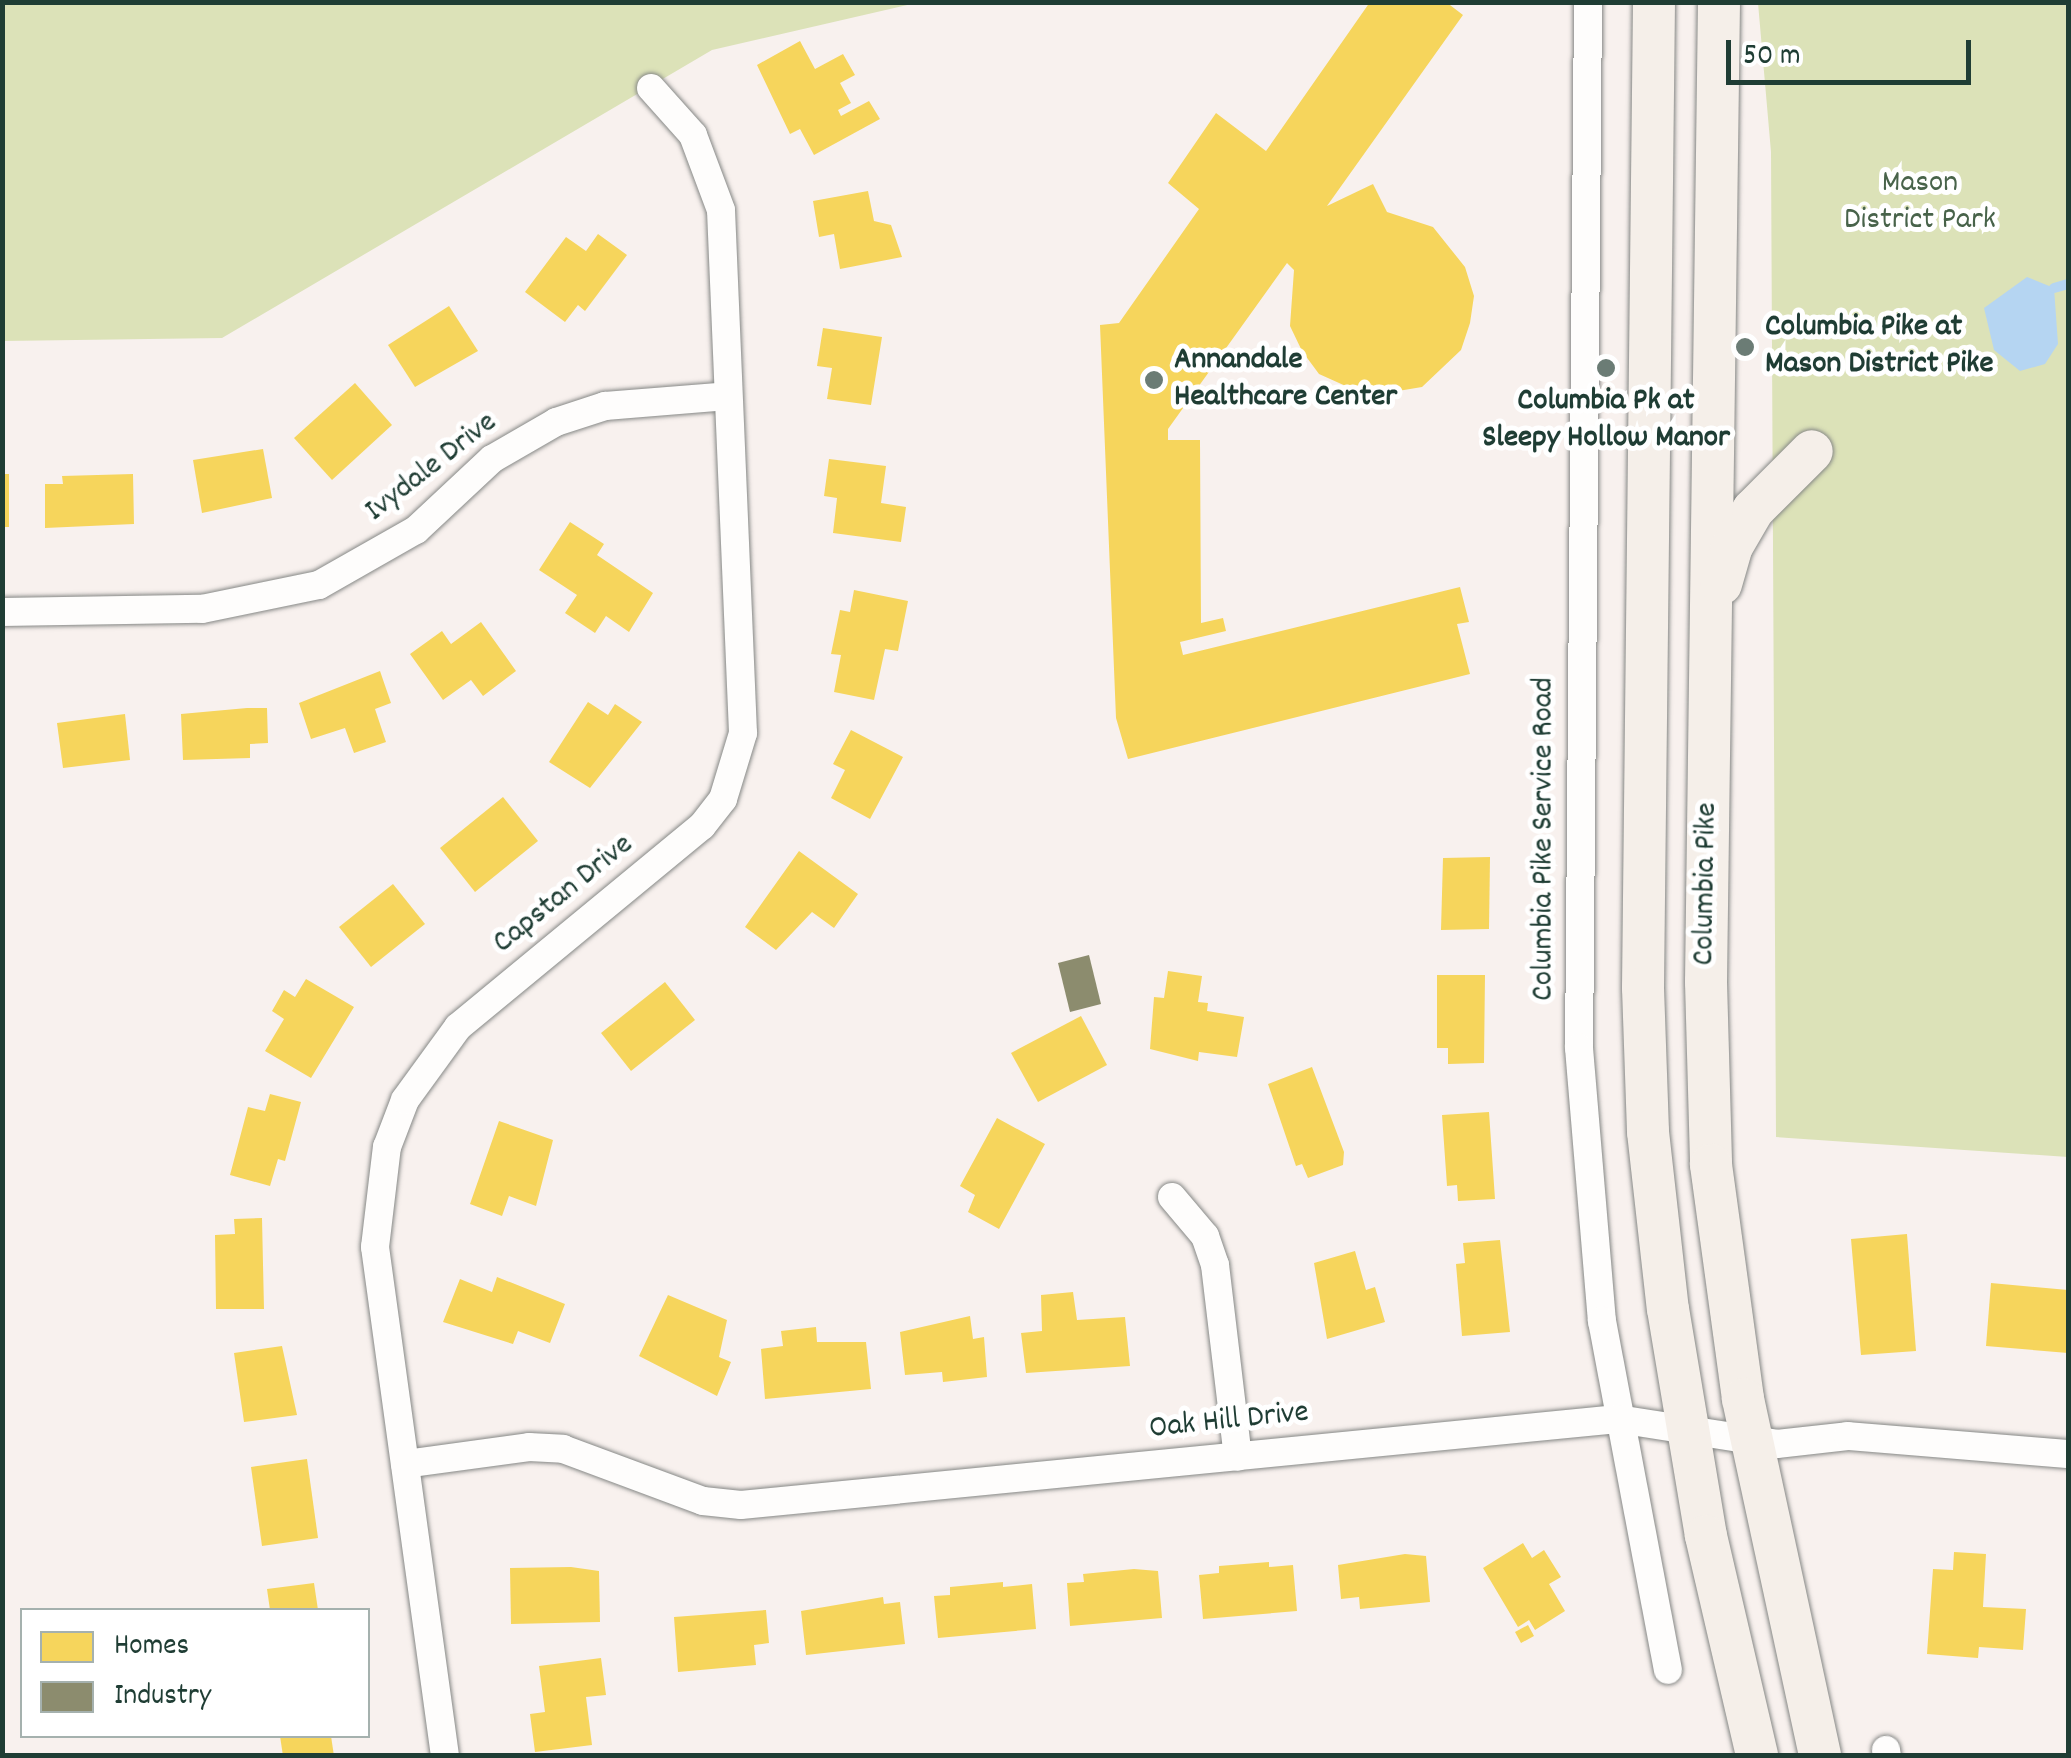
<!DOCTYPE html>
<html>
<head>
<meta charset="utf-8">
<style>
  body { margin:0 }
  #map { position:relative; width:2071px; height:1758px; overflow:hidden; background:#f8f1ee; font-family:Dekko,sans-serif }
  div>[style] { position:absolute }
  [style*='--x'] { left:calc(var(--x)*1px); top:calc(var(--y)*1px); width:calc(var(--w)*1px); rotate:calc(var(--a)*1deg) }
  .green>* { inset:0; background:#dce2b8 }
  .water>* { inset:0; background:#b5d5f2 }
  .homes>* { inset:0; background:#f6d55c }
  .industry>* { inset:0; background:#8c8c6e }
  .stream>* { height:10px; margin:-5px; padding:0 5px; transform-origin:5px; border-radius:5px; background:#b5d5f2 }
  .roads { filter:drop-shadow(0 0 2px #868886) drop-shadow(0 0 2px #868886) }
  .minor>* { height:28px; margin:-14px; padding:0 14px; transform-origin:14px; border-radius:14px; background:#fefdfc }
  .primary>* { height:42px; margin:-21px; padding:0 21px; transform-origin:21px; border-radius:21px; background:#f5efe9 }
  .dots>* { width:28px; height:28px; translate:-50% -50%; box-sizing:border-box; border:5px solid #fff; border-radius:50% }
  span { translate:-50% -50%; white-space:nowrap; text-align:center; line-height:1.15; -webkit-text-stroke:10px #fff; paint-order:stroke }
  .park-label { font-size:32px; color:#48634a }
  .poi-label { font-size:32px; color:#1f3d34; font-weight:700 }
  .left { translate:0 -50%; text-align:left }
  .street-label { font-size:32px; color:#1f3d34 }
  .frame { position:absolute; inset:0; border:5px solid #1f3d34; pointer-events:none }
  .legend { position:absolute; left:20px; top:1608px; width:350px; height:130px; box-sizing:border-box; background:#fff; border:2px solid #a5b1ae; margin:0; padding:12px 18px; list-style:none; font-size:30px; color:#1f3d34 }
  .legend li { display:flex; align-items:center; gap:20px; height:50px }
  .legend b { width:50px; border:2px solid #a5b1ae }
  .scale { position:absolute; left:1726px; top:40px; width:245px; height:45px; box-sizing:border-box; border:5px solid #1f3d34; border-top:0; padding-left:12px; font-size:30px; line-height:35px; white-space:nowrap; color:#1f3d34; -webkit-text-stroke:8px #fff; paint-order:stroke }
</style>
</head>
<body>
<div id="map">
  <div class="green">
    <i style="clip-path:polygon(2px 3px,916px 3px,712px 50px,222px 338px,3px 341px)"></i>
    <i style="clip-path:polygon(1758px 3px,2068px 3px,2068px 1157px,1776px 1137px,1771px 152px)"></i>
  </div>
  <div class="water">
    <i style="clip-path:polygon(2027px 277px,2054px 288px,2058px 344px,2045px 364px,2020px 371px,1994px 350px,1984px 308px)"></i>
  </div>
  <div class="homes">
    <i style="clip-path:polygon(1370px 2px,1446px 2px,1463px 15px,1327px 206px,1373px 184px,1387px 212px,1433px 227px,1465px 267px,1474px 296px,1470px 323px,1461px 350px,1422px 387px,1368px 396px,1319px 374px,1302px 351px,1290px 326px,1294px 270px,1287px 263px,1168px 429px,1168px 440px,1200px 440px,1201px 623px,1223px 618px,1226px 631px,1180px 642px,1183px 655px,1460px 587px,1469px 622px,1457px 624px,1470px 674px,1128px 759px,1116px 718px,1100px 325px,1119px 323px,1199px 209px,1168px 183px,1216px 113px,1266px 151px)"></i>
    <i style="clip-path:polygon(800px 41px,815px 69px,843px 54px,855px 75px,840px 83px,851px 103px,838px 110px,841px 116px,869px 101px,880px 119px,814px 155px,800px 129px,790px 134px,757px 65px)"></i>
    <i style="clip-path:polygon(868px 191px,874px 221px,891px 225px,902px 257px,840px 269px,834px 234px,819px 237px,813px 201px)"></i>
    <i style="clip-path:polygon(598px 234px,627px 255px,585px 311px,578px 305px,565px 322px,525px 292px,566px 237px,586px 251px)"></i>
    <i style="clip-path:polygon(449px 306px,478px 351px,415px 387px,388px 345px)"></i>
    <i style="clip-path:polygon(823px 328px,882px 337px,871px 405px,827px 399px,832px 368px,817px 366px)"></i>
    <i style="clip-path:polygon(355px 383px,392px 425px,332px 480px,294px 438px)"></i>
    <i style="clip-path:polygon(263px 449px,272px 498px,202px 513px,193px 460px)"></i>
    <i style="clip-path:polygon(829px 459px,886px 466px,881px 503px,906px 507px,901px 542px,833px 533px,837px 498px,824px 496px)"></i>
    <i style="clip-path:polygon(2px 474px,9px 474px,9px 527px,2px 527px)"></i>
    <i style="clip-path:polygon(133px 474px,134px 524px,45px 528px,45px 484px,63px 484px,62px 476px)"></i>
    <i style="clip-path:polygon(570px 522px,604px 544px,597px 555px,653px 593px,629px 632px,606px 616px,595px 633px,565px 613px,577px 595px,539px 570px)"></i>
    <i style="clip-path:polygon(854px 590px,908px 601px,898px 651px,885px 649px,874px 700px,834px 692px,841px 655px,831px 654px,840px 610px,850px 612px)"></i>
    <i style="clip-path:polygon(481px 622px,516px 671px,483px 696px,471px 680px,443px 700px,410px 654px,442px 631px,451px 644px)"></i>
    <i style="clip-path:polygon(380px 671px,391px 703px,375px 709px,386px 742px,354px 753px,345px 728px,311px 739px,299px 703px)"></i>
    <i style="clip-path:polygon(588px 702px,608px 715px,615px 704px,642px 722px,590px 788px,549px 762px)"></i>
    <i style="clip-path:polygon(247px 708px,267px 708px,268px 743px,250px 744px,250px 758px,183px 760px,181px 714px)"></i>
    <i style="clip-path:polygon(125px 714px,130px 760px,63px 768px,57px 723px)"></i>
    <i style="clip-path:polygon(851px 730px,903px 757px,870px 819px,831px 798px,845px 770px,833px 764px)"></i>
    <i style="clip-path:polygon(503px 797px,538px 841px,475px 892px,440px 848px)"></i>
    <i style="clip-path:polygon(799px 851px,858px 894px,834px 928px,812px 912px,776px 950px,745px 927px)"></i>
    <i style="clip-path:polygon(1490px 857px,1489px 929px,1441px 930px,1443px 858px)"></i>
    <i style="clip-path:polygon(393px 884px,425px 924px,371px 967px,339px 927px)"></i>
    <i style="clip-path:polygon(1168px 971px,1202px 976px,1198px 1002px,1208px 1003px,1207px 1011px,1244px 1017px,1237px 1057px,1199px 1052px,1198px 1061px,1150px 1049px,1154px 997px,1164px 998px)"></i>
    <i style="clip-path:polygon(1437px 975px,1485px 975px,1484px 1063px,1448px 1064px,1448px 1048px,1437px 1048px)"></i>
    <i style="clip-path:polygon(306px 979px,354px 1007px,311px 1078px,265px 1051px,284px 1019px,272px 1011px,284px 990px,295px 997px)"></i>
    <i style="clip-path:polygon(665px 982px,695px 1020px,631px 1071px,601px 1033px)"></i>
    <i style="clip-path:polygon(1081px 1016px,1107px 1065px,1038px 1102px,1011px 1053px)"></i>
    <i style="clip-path:polygon(1312px 1067px,1344px 1152px,1343px 1165px,1308px 1178px,1302px 1164px,1296px 1166px,1268px 1084px)"></i>
    <i style="clip-path:polygon(270px 1094px,301px 1102px,285px 1161px,278px 1159px,270px 1186px,230px 1175px,248px 1107px,265px 1111px)"></i>
    <i style="clip-path:polygon(1489px 1112px,1495px 1199px,1458px 1201px,1457px 1185px,1447px 1186px,1442px 1115px)"></i>
    <i style="clip-path:polygon(997px 1118px,1045px 1144px,999px 1229px,968px 1212px,975px 1195px,960px 1186px)"></i>
    <i style="clip-path:polygon(499px 1121px,553px 1140px,536px 1206px,509px 1196px,502px 1216px,470px 1204px)"></i>
    <i style="clip-path:polygon(262px 1218px,264px 1309px,216px 1309px,215px 1235px,235px 1234px,234px 1219px)"></i>
    <i style="clip-path:polygon(1907px 1234px,1916px 1351px,1861px 1355px,1851px 1239px)"></i>
    <i style="clip-path:polygon(1500px 1240px,1510px 1332px,1462px 1336px,1456px 1264px,1465px 1263px,1463px 1243px)"></i>
    <i style="clip-path:polygon(1355px 1251px,1366px 1290px,1375px 1287px,1385px 1322px,1327px 1339px,1314px 1263px)"></i>
    <i style="clip-path:polygon(497px 1277px,565px 1304px,550px 1343px,518px 1331px,513px 1344px,443px 1322px,460px 1279px,492px 1292px)"></i>
    <i style="clip-path:polygon(1991px 1283px,2068px 1290px,2068px 1353px,1986px 1346px)"></i>
    <i style="clip-path:polygon(1073px 1292px,1077px 1320px,1125px 1317px,1130px 1366px,1026px 1373px,1021px 1333px,1042px 1331px,1041px 1295px)"></i>
    <i style="clip-path:polygon(668px 1295px,727px 1320px,719px 1357px,731px 1362px,717px 1396px,639px 1356px)"></i>
    <i style="clip-path:polygon(970px 1316px,973px 1339px,984px 1337px,987px 1377px,943px 1382px,942px 1372px,905px 1375px,900px 1332px)"></i>
    <i style="clip-path:polygon(816px 1327px,817px 1342px,866px 1342px,871px 1389px,765px 1399px,761px 1349px,783px 1346px,781px 1331px)"></i>
    <i style="clip-path:polygon(282px 1346px,297px 1415px,244px 1422px,234px 1353px)"></i>
    <i style="clip-path:polygon(307px 1459px,318px 1538px,262px 1546px,251px 1467px)"></i>
    <i style="clip-path:polygon(1523px 1543px,1532px 1558px,1544px 1550px,1561px 1577px,1549px 1584px,1565px 1611px,1535px 1630px,1529px 1620px,1518px 1627px,1483px 1568px)"></i>
    <i style="clip-path:polygon(1954px 1552px,1986px 1554px,1983px 1607px,2026px 1609px,2023px 1650px,1979px 1647px,1978px 1658px,1927px 1654px,1933px 1569px,1953px 1570px)"></i>
    <i style="clip-path:polygon(1405px 1554px,1426px 1556px,1430px 1602px,1360px 1609px,1359px 1597px,1341px 1599px,1338px 1565px)"></i>
    <i style="clip-path:polygon(1269px 1562px,1269px 1567px,1293px 1565px,1297px 1611px,1203px 1619px,1199px 1575px,1219px 1573px,1219px 1566px)"></i>
    <i style="clip-path:polygon(571px 1567px,599px 1571px,600px 1622px,511px 1624px,510px 1568px)"></i>
    <i style="clip-path:polygon(1134px 1569px,1158px 1571px,1162px 1618px,1070px 1626px,1067px 1583px,1084px 1582px,1083px 1574px)"></i>
    <i style="clip-path:polygon(1003px 1582px,1003px 1587px,1032px 1584px,1036px 1629px,938px 1638px,934px 1596px,950px 1595px,950px 1587px)"></i>
    <i style="clip-path:polygon(314px 1583px,318px 1610px,270px 1610px,267px 1589px)"></i>
    <i style="clip-path:polygon(883px 1597px,884px 1604px,900px 1602px,905px 1644px,806px 1655px,801px 1611px)"></i>
    <i style="clip-path:polygon(766px 1610px,769px 1643px,754px 1645px,756px 1665px,678px 1672px,674px 1617px)"></i>
    <i style="clip-path:polygon(1528px 1625px,1534px 1636px,1521px 1643px,1515px 1632px)"></i>
    <i style="clip-path:polygon(601px 1658px,606px 1695px,586px 1697px,592px 1745px,535px 1752px,530px 1714px,545px 1712px,539px 1666px)"></i>
    <i style="clip-path:polygon(280px 1736px,331px 1736px,334px 1756px,283px 1756px)"></i>
  </div>
  <div class="industry">
    <i style="clip-path:polygon(1089px 955px,1101px 1004px,1070px 1012px,1058px 963px)"></i>
  </div>
  <div class="stream">
    <i style="--x:2054;--y:288;--w:15;--a:-16"></i>
  </div>
  <div class="roads">
    <div class="minor">
      <i style="--x:1588;--y:2;--w:1046;--a:90.49"></i>
      <i style="--x:1579;--y:1048;--w:274;--a:85.2"></i>
      <i style="--x:1602;--y:1321;--w:355;--a:79.3"></i>
      <i style="--x:2;--y:612;--w:200;--a:-0.9"></i>
      <i style="--x:202;--y:609;--w:119;--a:-11.6"></i>
      <i style="--x:319;--y:585;--w:112;--a:-29.6"></i>
      <i style="--x:416;--y:530;--w:104;--a:-43.1"></i>
      <i style="--x:492;--y:459;--w:74;--a:-30"></i>
      <i style="--x:556;--y:422;--w:52;--a:-18.1"></i>
      <i style="--x:605;--y:406;--w:123;--a:-4.6"></i>
      <i style="--x:1172;--y:1197;--w:51;--a:49.8"></i>
      <i style="--x:1205;--y:1236;--w:31;--a:71"></i>
      <i style="--x:1215;--y:1265;--w:193;--a:83.2"></i>
      <i style="--x:405;--y:1464;--w:125;--a:-7.8"></i>
      <i style="--x:529;--y:1447;--w:34;--a:3"></i>
      <i style="--x:563;--y:1449;--w:149;--a:20.4"></i>
      <i style="--x:703;--y:1501;--w:38;--a:6"></i>
      <i style="--x:741;--y:1505;--w:881;--a:-5.6"></i>
      <i style="--x:1618;--y:1419;--w:161;--a:8.9"></i>
      <i style="--x:1777;--y:1444;--w:71;--a:-6.4"></i>
      <i style="--x:1848;--y:1436;--w:221;--a:4.7"></i>
      <i style="--x:1886;--y:1750;--w:6;--a:81"></i>
      <i style="--x:445;--y:1756;--w:514;--a:-97.83"></i>
      <i style="--x:375;--y:1247;--w:101;--a:-83.2"></i>
      <i style="--x:387;--y:1147;--w:50;--a:-69"></i>
      <i style="--x:405;--y:1100;--w:90;--a:-54"></i>
      <i style="--x:458;--y:1027;--w:316;--a:-39.5"></i>
      <i style="--x:702;--y:826;--w:34;--a:-52"></i>
      <i style="--x:723;--y:799;--w:69;--a:-73.1"></i>
      <i style="--x:743;--y:733;--w:523;--a:-92.41"></i>
      <i style="--x:721;--y:210;--w:80;--a:-110.5"></i>
      <i style="--x:693;--y:135;--w:63;--a:-131.8"></i>
    </div>
    <div class="primary">
      <i style="--x:1654;--y:2;--w:986;--a:90.64"></i>
      <i style="--x:1643;--y:988;--w:144;--a:88"></i>
      <i style="--x:1648;--y:1132;--w:178;--a:83.6"></i>
      <i style="--x:1668;--y:1309;--w:230;--a:80.5"></i>
      <i style="--x:1706;--y:1536;--w:226;--a:76.9"></i>
      <i style="--x:1719;--y:2;--w:980;--a:90.76"></i>
      <i style="--x:1706;--y:982;--w:183;--a:88.4"></i>
      <i style="--x:1711;--y:1165;--w:236;--a:82.2"></i>
      <i style="--x:1743;--y:1399;--w:365;--a:77.8"></i>
      <i style="--x:1721;--y:584;--w:37;--a:-74"></i>
      <i style="--x:1731;--y:548;--w:44;--a:-59.9"></i>
      <i style="--x:1753;--y:510;--w:83;--a:-45"></i>
    </div>
  </div>
  <div class="dots">
    <i style="left:1745px;top:347px;background:#6b7c75"></i>
    <i style="left:1606px;top:368px;background:#6b7c75"></i>
    <i style="left:1154px;top:380px;background:#6b7c75"></i>
  </div>
  <div class="park-label">
    <span style="left:1920px;top:203px">Mason<br>District Park</span>
  </div>
  <div class="poi-label">
    <span class="left" style="left:1765px;top:347px">Columbia Pike at<br>Mason District Pike</span>
    <span class="left" style="left:1174px;top:380px">Annandale<br>Healthcare Center</span>
    <span style="left:1606px;top:421px">Columbia Pk at<br>Sleepy Hollow Manor</span>
  </div>
  <div class="street-label">
    <span style="left:432px;top:468px;rotate:-38deg">Ivydale Drive</span>
    <span style="left:1545px;top:839px;rotate:-90deg">Columbia Pike Service Road</span>
    <span style="left:1707px;top:884px;rotate:-89deg">Columbia Pike</span>
    <span style="left:564px;top:895px;rotate:-39deg">Capstan Drive</span>
    <span style="left:1229px;top:1422px;rotate:-6deg">Oak Hill Drive</span>
  </div>
  <div class="frame"></div>
  <ul class="legend">
  <li><b style="height:28px;background:#f6d55c"></b>Homes</li>
  <li><b style="height:28px;background:#8c8c6e"></b>Industry</li>
  </ul>
  <div class="scale">50 m</div>
</div>
</body>
</html>
